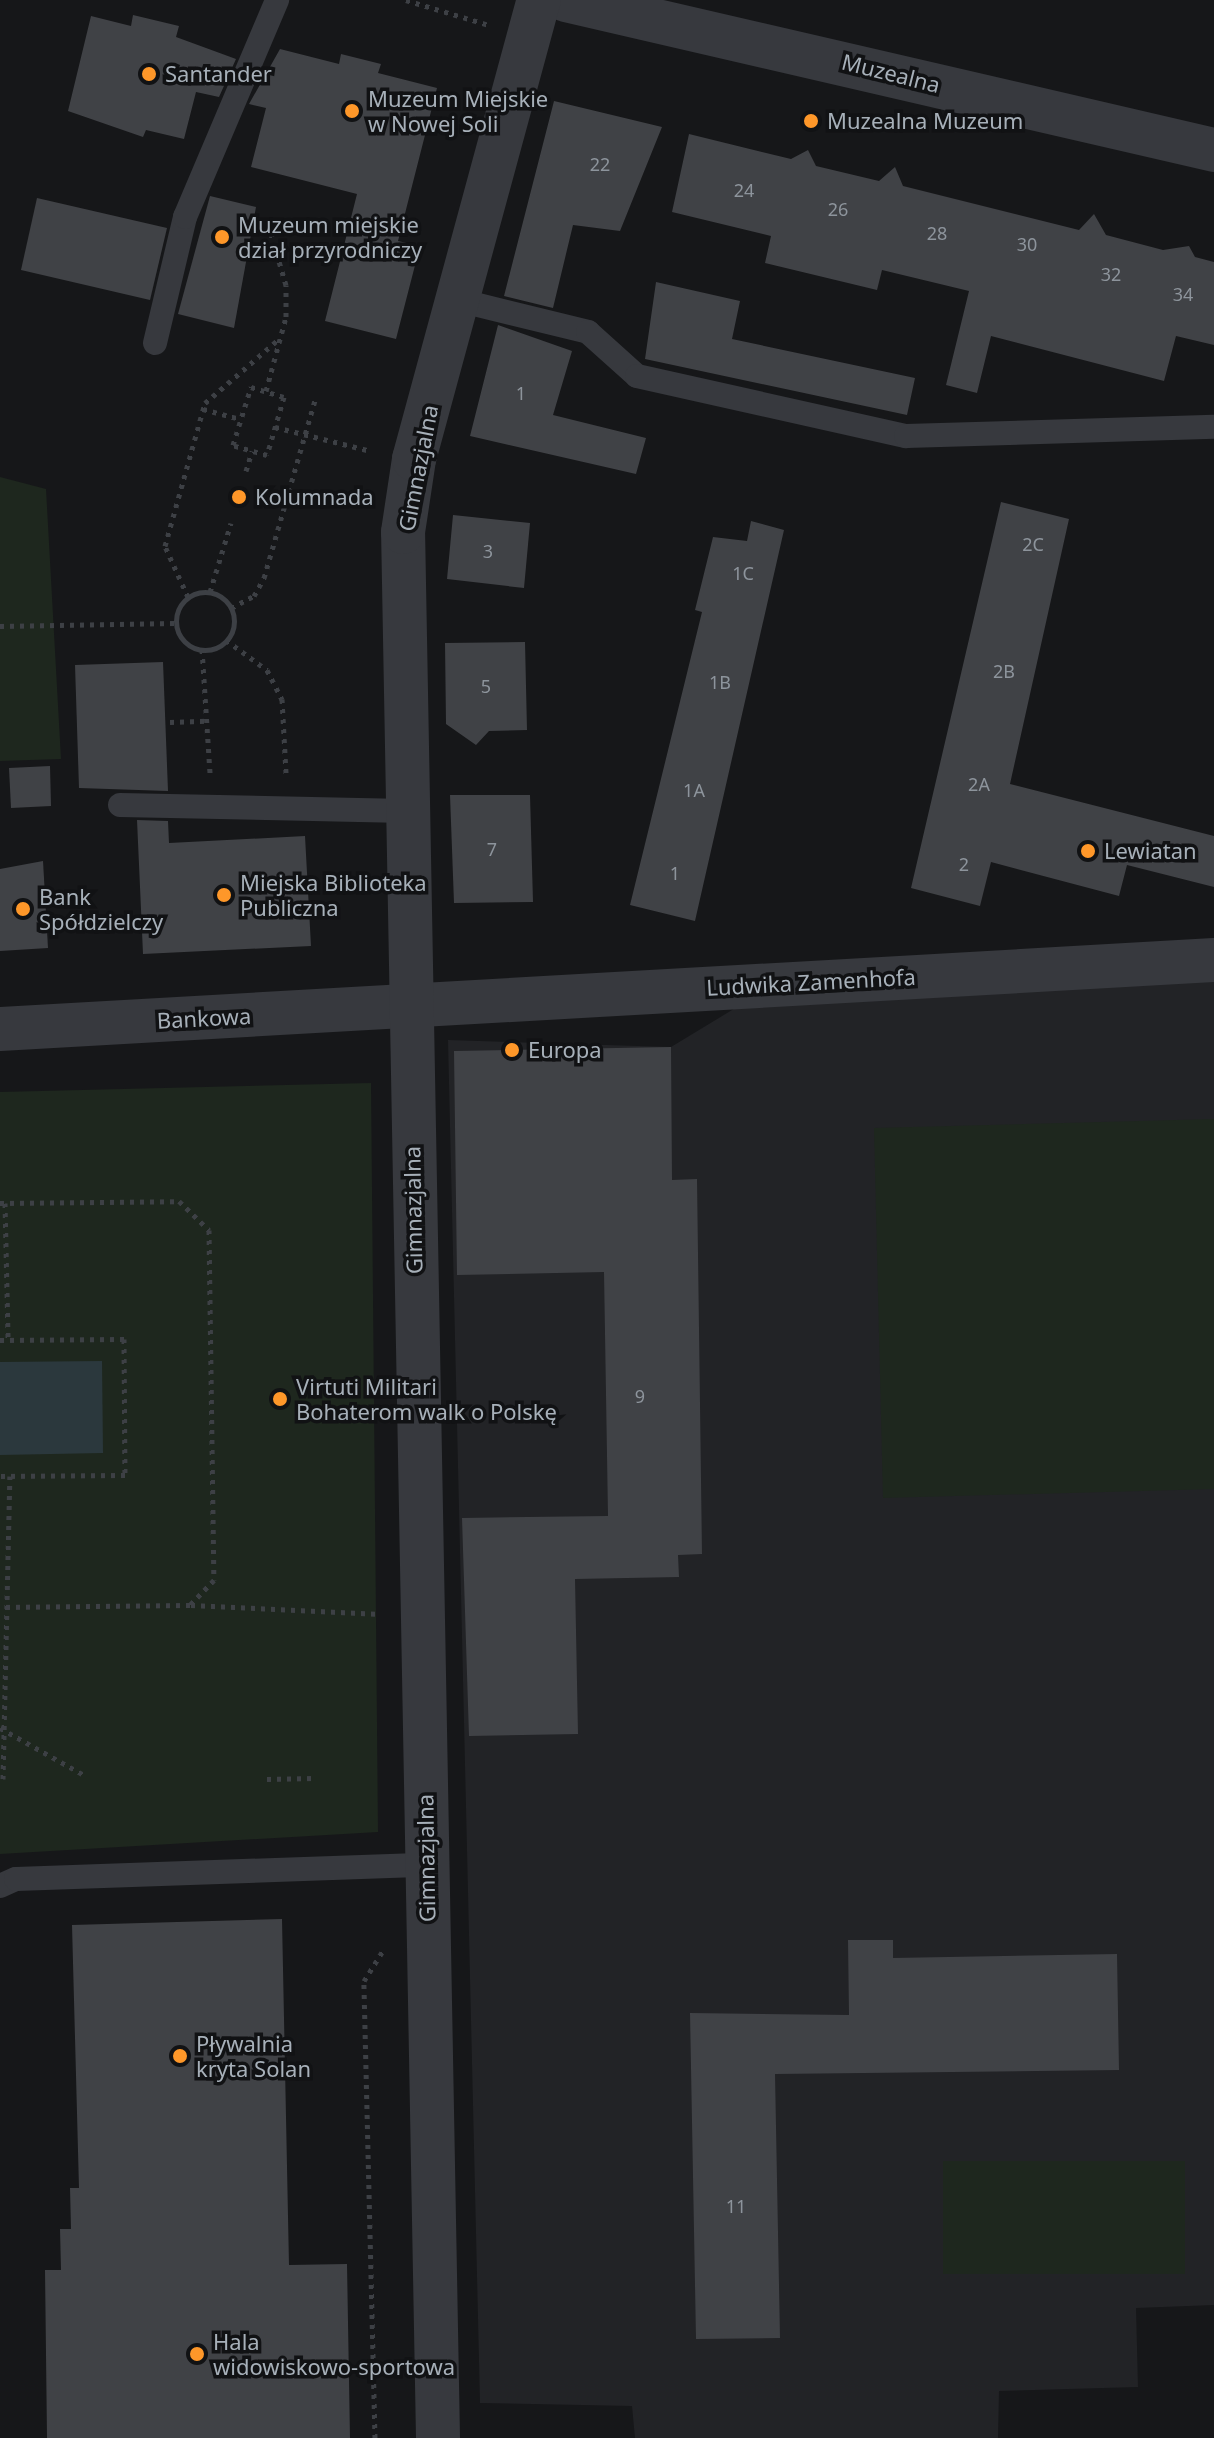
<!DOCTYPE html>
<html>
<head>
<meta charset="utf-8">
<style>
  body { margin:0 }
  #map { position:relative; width:1214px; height:2438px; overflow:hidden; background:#161719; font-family:"Noto Sans",sans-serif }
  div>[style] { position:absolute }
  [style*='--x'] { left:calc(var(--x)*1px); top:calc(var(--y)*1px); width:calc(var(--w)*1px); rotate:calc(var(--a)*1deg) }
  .built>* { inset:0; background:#222326 }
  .green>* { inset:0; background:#1e271e }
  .water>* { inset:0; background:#2b383d }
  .building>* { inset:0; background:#404246 }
  .path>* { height:5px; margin-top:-2.5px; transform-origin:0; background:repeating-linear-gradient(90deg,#3d4045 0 4px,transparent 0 10px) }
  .path>.ring { margin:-2.5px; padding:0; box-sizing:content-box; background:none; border:5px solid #3d4045; border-radius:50% }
  .lane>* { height:24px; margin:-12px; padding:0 12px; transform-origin:12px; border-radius:12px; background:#37393e }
  .street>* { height:44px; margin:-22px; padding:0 22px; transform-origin:22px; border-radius:22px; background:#37393e }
  .dots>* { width:22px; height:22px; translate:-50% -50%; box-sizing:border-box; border:4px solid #111214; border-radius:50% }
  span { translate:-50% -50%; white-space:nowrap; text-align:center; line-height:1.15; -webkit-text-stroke:7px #111214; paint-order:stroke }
  .number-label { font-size:18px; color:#8d949c }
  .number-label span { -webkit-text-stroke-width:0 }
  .street-label { font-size:22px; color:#a7b0b9 }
  .poi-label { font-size:22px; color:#a7b0b9 }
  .left { translate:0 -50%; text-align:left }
</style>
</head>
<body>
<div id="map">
  <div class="built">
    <i style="clip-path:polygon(1214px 981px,1214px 2305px,1136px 2308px,1138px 2387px,999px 2391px,998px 2438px,635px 2438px,632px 2406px,480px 2403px,448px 1040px,671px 1047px,737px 1007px)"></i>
  </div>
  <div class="green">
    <i style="clip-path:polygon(0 477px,46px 489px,61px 759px,0 761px)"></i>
    <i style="clip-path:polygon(371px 1083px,378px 1832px,0 1854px,0 1092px)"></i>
    <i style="clip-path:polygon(1214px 1119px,1214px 1489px,883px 1498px,874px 1128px)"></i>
    <i style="clip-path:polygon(943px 2161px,1185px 2161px,1185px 2274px,943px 2274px)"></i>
  </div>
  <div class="water">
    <i style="clip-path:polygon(102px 1361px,103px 1453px,0 1455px,0 1362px)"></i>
  </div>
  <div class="building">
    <i style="clip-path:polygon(133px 15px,179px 26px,176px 37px,236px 59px,219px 97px,196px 92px,184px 139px,146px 130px,143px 137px,68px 111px,91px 16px,131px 26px)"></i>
    <i style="clip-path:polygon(280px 49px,339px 64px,341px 54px,381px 64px,378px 73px,437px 88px,398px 241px,420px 246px,396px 339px,325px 321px,357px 194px,251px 167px,266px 108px,249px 104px)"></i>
    <i style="clip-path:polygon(554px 101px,662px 127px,620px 231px,573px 225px,553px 308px,504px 296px)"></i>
    <i style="clip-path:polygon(689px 134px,791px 159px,808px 150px,816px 166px,879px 181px,895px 167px,903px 186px,1079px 230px,1094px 214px,1106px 235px,1163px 250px,1189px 246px,1195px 257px,1214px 262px,1214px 345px,1176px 336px,1164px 381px,991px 336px,977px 393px,946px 385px,969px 291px,882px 270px,877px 290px,765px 263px,771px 236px,672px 212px)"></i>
    <i style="clip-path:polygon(210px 196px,256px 207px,234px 328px,178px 314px)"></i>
    <i style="clip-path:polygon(37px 198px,167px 228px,150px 300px,21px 270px)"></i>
    <i style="clip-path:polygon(656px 282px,740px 301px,732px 339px,915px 378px,907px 415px,645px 359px)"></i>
    <i style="clip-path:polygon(498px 325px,572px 351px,553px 415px,646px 438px,636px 474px,470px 436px)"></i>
    <i style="clip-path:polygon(1001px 502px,1069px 519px,1010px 784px,1214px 836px,1214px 887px,1127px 865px,1119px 896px,991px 862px,980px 906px,911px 888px)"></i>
    <i style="clip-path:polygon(453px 515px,530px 523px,524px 588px,447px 579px)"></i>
    <i style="clip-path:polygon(751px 521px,784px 530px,695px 921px,630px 905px,702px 612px,695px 610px,713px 537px,747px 541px)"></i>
    <i style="clip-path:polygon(525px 642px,527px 730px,489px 731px,476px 745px,446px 724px,445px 643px)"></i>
    <i style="clip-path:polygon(163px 662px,168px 791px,79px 788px,75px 665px)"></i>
    <i style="clip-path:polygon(50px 766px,51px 806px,11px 808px,9px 768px)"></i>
    <i style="clip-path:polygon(450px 795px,530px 795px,533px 902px,454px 903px)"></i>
    <i style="clip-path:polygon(137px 820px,168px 821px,169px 843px,305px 836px,311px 946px,143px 954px)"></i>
    <i style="clip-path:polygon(43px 861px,48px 948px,0 951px,0 869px)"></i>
    <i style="clip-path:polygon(671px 1047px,672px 1180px,697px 1179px,702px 1554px,678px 1555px,679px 1577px,575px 1579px,578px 1734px,469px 1736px,462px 1518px,608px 1516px,604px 1272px,457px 1275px,454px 1051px)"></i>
    <i style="clip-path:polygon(282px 1919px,289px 2265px,347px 2264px,350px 2438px,47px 2438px,45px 2270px,61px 2270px,60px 2229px,71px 2229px,70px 2188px,79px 2188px,72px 1925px)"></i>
    <i style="clip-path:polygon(848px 1940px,893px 1940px,893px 1958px,1117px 1954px,1119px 2070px,775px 2074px,780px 2338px,696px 2339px,690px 2013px,849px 2015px)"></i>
  </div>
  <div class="path">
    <i style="--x:406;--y:0;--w:87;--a:16.8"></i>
    <i style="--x:251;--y:387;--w:34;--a:17"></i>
    <i style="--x:284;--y:397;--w:60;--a:106.3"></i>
    <i style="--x:267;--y:455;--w:35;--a:-164"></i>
    <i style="--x:233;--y:445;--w:61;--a:-72.8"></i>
    <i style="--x:266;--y:391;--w:77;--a:-74.9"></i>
    <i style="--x:286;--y:317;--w:32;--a:-90"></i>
    <i style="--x:286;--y:285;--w:64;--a:-106.4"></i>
    <i style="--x:203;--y:409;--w:39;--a:15"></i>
    <i style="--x:275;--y:427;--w:99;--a:14"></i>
    <i style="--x:246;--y:471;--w:21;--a:-73"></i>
    <i class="ring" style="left:176px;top:592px;width:53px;height:53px"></i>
    <i style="--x:210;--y:592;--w:72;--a:-73.1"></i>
    <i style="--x:188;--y:597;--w:56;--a:-114.3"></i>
    <i style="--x:165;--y:546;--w:148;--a:-74.4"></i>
    <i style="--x:205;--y:403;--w:99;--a:-40.9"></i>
    <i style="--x:231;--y:608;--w:26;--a:-28"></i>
    <i style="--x:254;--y:596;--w:21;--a:-61"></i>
    <i style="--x:264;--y:578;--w:188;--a:-74"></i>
    <i style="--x:0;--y:626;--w:175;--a:-1"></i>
    <i style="--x:226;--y:640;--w:51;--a:36.2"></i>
    <i style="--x:267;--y:670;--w:33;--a:63"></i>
    <i style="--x:282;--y:699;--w:75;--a:86.9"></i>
    <i style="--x:202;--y:649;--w:124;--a:86.3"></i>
    <i style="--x:170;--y:722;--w:37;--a:-2"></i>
    <i style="--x:0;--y:1203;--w:179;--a:-0.6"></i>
    <i style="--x:179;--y:1201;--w:42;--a:44"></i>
    <i style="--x:209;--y:1230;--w:350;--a:89.2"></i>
    <i style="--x:214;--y:1580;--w:35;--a:134"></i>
    <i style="--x:190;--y:1605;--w:190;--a:179.4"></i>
    <i style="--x:5;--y:1203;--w:137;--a:88.7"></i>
    <i style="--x:0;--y:1340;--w:124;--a:-0.5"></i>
    <i style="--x:124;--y:1339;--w:136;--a:89.6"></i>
    <i style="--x:125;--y:1475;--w:125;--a:179.5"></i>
    <i style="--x:191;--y:1605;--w:190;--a:2.7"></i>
    <i style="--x:0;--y:1728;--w:96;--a:29.2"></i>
    <i style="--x:3;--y:1779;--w:303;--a:-88.7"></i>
    <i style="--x:267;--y:1779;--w:47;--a:-1.2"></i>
    <i style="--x:375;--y:2438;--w:457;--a:-91.4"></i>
    <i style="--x:364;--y:1981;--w:39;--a:-58"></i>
  </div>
  <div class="lane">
    <i style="--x:458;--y:300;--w:134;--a:13.8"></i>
    <i style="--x:588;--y:332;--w:66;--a:41.9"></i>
    <i style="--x:637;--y:376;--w:276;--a:12.6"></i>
    <i style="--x:906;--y:436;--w:308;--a:-1.7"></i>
    <i style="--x:155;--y:343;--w:130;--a:-76.6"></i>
    <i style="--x:185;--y:217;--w:236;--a:-67"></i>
    <i style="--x:120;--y:805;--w:286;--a:1.2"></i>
    <i style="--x:0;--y:1886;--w:17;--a:-24"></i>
    <i style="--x:16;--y:1879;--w:410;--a:-2"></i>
  </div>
  <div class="street">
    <i style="--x:566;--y:0;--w:665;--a:13.03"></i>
    <i style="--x:0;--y:1029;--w:1216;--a:-3.25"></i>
    <i style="--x:438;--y:2438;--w:1906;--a:-91.05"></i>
    <i style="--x:403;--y:532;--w:74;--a:-81.4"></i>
    <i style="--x:414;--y:459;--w:476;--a:-74.8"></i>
  </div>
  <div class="dots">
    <i style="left:149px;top:74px;background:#fe9729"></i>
    <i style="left:352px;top:111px;background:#fe9729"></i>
    <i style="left:811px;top:121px;background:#fe9729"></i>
    <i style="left:222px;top:237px;background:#fe9729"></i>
    <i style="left:239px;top:497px;background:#fe9729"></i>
    <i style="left:1088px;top:851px;background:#fe9729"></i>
    <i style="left:224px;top:895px;background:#fe9729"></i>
    <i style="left:23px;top:909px;background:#fe9729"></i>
    <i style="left:512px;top:1050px;background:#fe9729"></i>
    <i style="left:280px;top:1399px;background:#fe9729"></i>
    <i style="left:180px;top:2056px;background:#fe9729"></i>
    <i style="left:197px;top:2354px;background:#fe9729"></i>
  </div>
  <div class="number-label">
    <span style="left:600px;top:164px">22</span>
    <span style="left:744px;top:190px">24</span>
    <span style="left:838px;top:209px">26</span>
    <span style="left:937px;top:233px">28</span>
    <span style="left:1027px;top:244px">30</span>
    <span style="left:1111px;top:274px">32</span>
    <span style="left:1183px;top:294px">34</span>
    <span style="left:521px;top:393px">1</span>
    <span style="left:1033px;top:544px">2C</span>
    <span style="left:488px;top:551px">3</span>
    <span style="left:743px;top:573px">1C</span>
    <span style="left:1004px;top:671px">2B</span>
    <span style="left:720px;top:682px">1B</span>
    <span style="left:486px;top:686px">5</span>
    <span style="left:979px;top:784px">2A</span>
    <span style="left:694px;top:790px">1A</span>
    <span style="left:492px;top:849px">7</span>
    <span style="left:964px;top:864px">2</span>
    <span style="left:675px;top:873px">1</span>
    <span style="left:640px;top:1396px">9</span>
    <span style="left:736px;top:2206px">11</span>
  </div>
  <div class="street-label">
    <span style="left:891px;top:73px;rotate:14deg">Muzealna</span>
    <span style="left:418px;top:468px;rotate:-79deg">Gimnazjalna</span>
    <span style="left:811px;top:982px;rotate:-3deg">Ludwika Zamenhofa</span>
    <span style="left:204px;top:1018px;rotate:-3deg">Bankowa</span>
    <span style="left:413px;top:1210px;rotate:-91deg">Gimnazjalna</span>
    <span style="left:426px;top:1858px;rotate:-91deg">Gimnazjalna</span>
  </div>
  <div class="poi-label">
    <span class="left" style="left:165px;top:74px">Santander</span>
    <span class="left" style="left:368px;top:111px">Muzeum Miejskie<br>w Nowej Soli</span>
    <span class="left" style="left:827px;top:121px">Muzealna Muzeum</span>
    <span class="left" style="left:238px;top:237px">Muzeum miejskie<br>dział przyrodniczy</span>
    <span class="left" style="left:255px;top:497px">Kolumnada</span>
    <span class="left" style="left:1104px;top:851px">Lewiatan</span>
    <span class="left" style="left:240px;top:895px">Miejska Biblioteka<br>Publiczna</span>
    <span class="left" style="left:39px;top:909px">Bank<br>Spółdzielczy</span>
    <span class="left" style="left:528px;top:1050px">Europa</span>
    <span class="left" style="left:296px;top:1399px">Virtuti Militari<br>Bohaterom walk o Polskę</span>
    <span class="left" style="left:196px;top:2056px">Pływalnia<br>kryta Solan</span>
    <span class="left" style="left:213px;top:2354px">Hala<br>widowiskowo-sportowa</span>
  </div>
</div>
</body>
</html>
